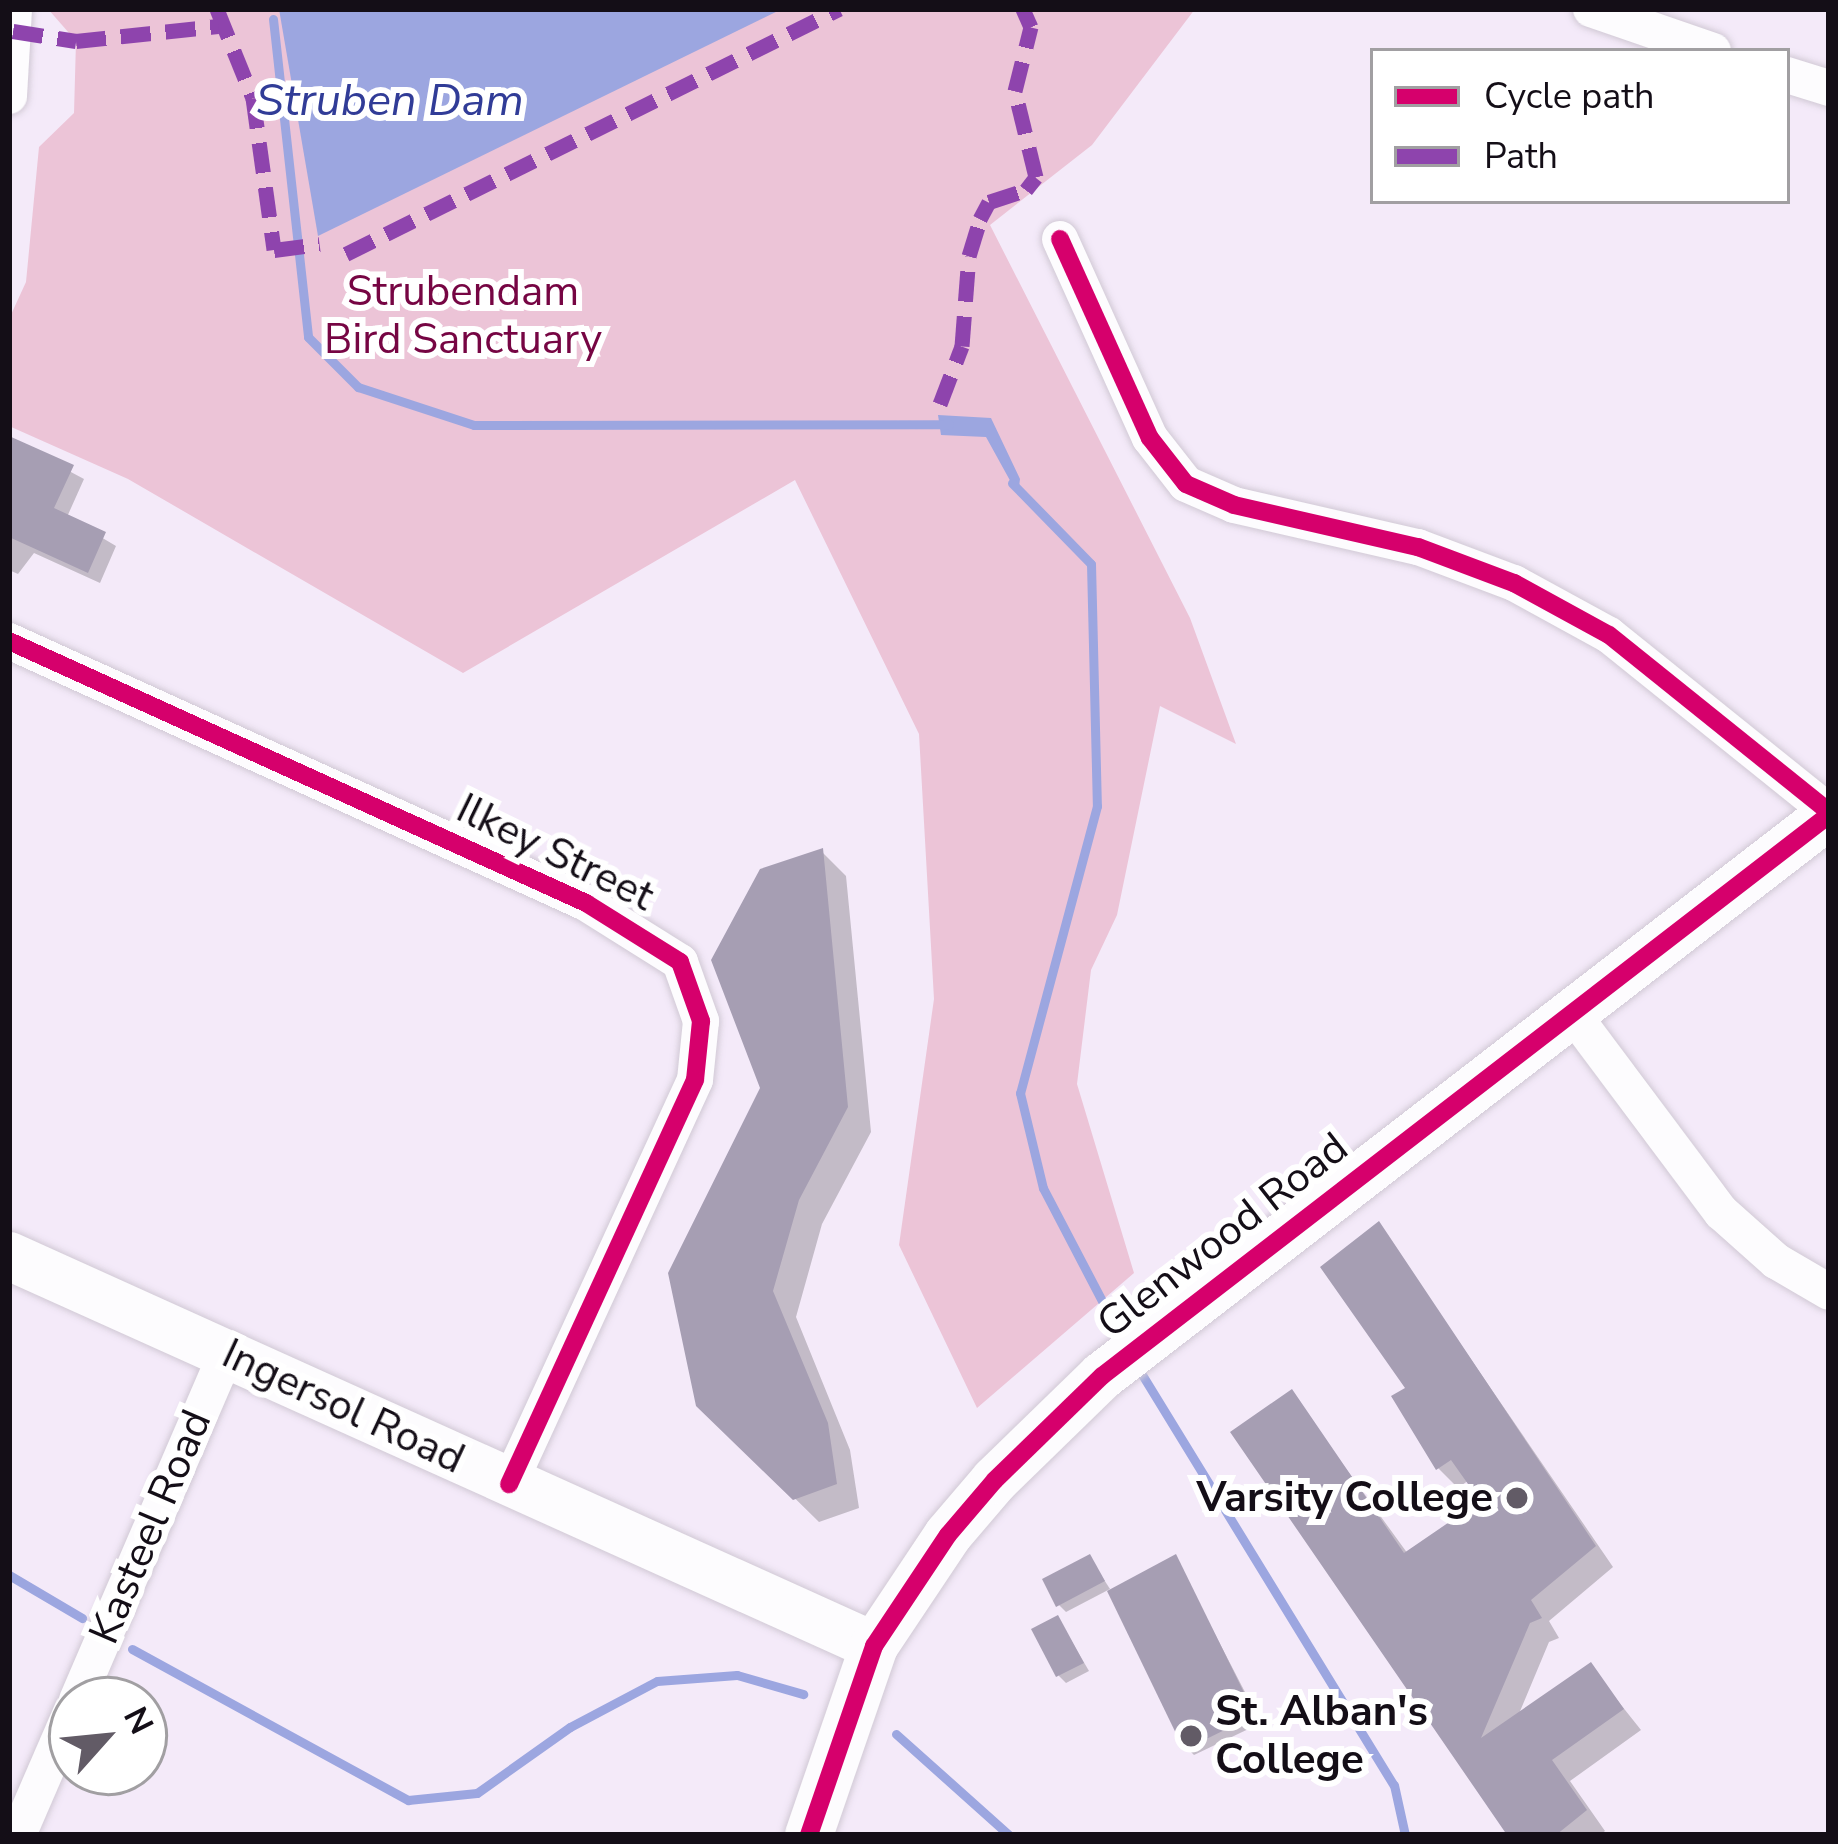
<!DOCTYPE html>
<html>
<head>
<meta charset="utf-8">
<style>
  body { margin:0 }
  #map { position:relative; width:1838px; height:1844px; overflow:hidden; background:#f4eaf9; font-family:"Nunito Sans",sans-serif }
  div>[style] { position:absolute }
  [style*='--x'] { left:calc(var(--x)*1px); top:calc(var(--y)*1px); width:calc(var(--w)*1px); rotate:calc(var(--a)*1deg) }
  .green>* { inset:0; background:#ecc4d7 }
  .water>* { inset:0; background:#9ca6e0 }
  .shadow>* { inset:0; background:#0003 }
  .stream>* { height:9px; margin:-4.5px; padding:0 4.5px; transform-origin:4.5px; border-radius:4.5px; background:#9ca6e0 }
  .building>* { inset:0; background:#a69eb3 }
  .roads { filter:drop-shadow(0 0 3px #d1c9d5) drop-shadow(0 0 3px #d1c9d5) }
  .street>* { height:36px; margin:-18px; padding:0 18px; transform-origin:18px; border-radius:18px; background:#fdfcfe }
  .secondary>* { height:48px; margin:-24px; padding:0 24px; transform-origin:24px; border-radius:24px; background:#fdfcfe }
  .quiet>* { height:15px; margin-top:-7.5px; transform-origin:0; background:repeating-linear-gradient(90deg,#8e44ad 0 30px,transparent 0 45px) }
  .cycleway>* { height:18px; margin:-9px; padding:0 9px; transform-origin:9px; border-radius:9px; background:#d6006c }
  .dots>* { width:33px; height:33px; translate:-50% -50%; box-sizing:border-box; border:6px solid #fff; border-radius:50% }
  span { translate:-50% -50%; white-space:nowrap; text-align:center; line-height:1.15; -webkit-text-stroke:12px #fff; paint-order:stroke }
  .park-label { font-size:42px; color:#760543 }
  .street-label { font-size:42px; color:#140e17 }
  .poi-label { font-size:42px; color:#140e17; font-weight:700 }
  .right { translate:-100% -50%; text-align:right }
  .left { translate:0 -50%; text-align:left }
  .water-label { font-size:45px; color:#313c97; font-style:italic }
  .frame { position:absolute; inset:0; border:12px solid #140e17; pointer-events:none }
  .legend { position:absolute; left:1370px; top:48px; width:420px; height:156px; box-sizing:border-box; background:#fff; border:3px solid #a19fa2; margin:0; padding:15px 21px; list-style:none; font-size:36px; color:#140e17 }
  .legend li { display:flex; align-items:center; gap:24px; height:60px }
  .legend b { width:60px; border:3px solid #a19fa2 }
  .north { position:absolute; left:48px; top:1676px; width:120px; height:120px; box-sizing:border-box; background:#fff; border:3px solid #a19fa2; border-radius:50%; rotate:63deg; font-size:33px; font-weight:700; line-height:48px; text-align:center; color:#140e17 }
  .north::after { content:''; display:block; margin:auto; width:42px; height:54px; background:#625b66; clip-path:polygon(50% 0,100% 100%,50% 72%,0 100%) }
</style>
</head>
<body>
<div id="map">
  <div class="green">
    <i style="clip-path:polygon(48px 9px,1195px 9px,1092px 145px,990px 225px,1190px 618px,1236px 744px,1160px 706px,1117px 915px,1091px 970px,1077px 1084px,1134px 1273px,977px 1408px,899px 1245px,934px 999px,919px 734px,795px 480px,463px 673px,128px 479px,9px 426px,9px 319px,26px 282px,39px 147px,74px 113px,76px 41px)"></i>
  </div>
  <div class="water">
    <i style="clip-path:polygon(279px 9px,782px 9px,318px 236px)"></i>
    <i style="clip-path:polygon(938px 415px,991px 418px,1020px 479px,1018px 495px,986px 437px,941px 435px)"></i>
  </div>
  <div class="shadow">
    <i style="clip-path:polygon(9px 439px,84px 479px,67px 517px,116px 546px,100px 583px,34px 553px,18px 574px,9px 570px)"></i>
    <i style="clip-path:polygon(822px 852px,846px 876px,871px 1132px,822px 1224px,796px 1317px,850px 1450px,859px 1508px,819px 1522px,699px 1404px)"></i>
    <i style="clip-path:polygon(1379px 1225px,1613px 1567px,1549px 1621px,1559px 1638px,1549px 1642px,1518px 1716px,1590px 1666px,1641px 1730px,1570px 1781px,1605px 1831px,1600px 1835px,1511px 1835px,1291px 1393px,1408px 1554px,1484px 1502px,1469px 1480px,1458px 1488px,1438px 1468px,1409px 1389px)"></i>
    <i style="clip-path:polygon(1175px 1557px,1261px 1723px,1194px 1755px,1187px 1748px)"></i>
    <i style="clip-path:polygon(1090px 1558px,1110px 1589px,1066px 1612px,1059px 1605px)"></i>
    <i style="clip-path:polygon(1058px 1618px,1089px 1671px,1066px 1683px,1059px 1676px)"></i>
  </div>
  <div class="stream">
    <i style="--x:273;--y:19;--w:320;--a:83.7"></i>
    <i style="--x:308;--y:337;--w:71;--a:45"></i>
    <i style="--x:358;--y:387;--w:122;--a:18.1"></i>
    <i style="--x:474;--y:425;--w:475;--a:-0.1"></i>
    <i style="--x:1012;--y:483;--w:113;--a:45.7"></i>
    <i style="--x:1091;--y:564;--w:242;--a:88.6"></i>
    <i style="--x:1097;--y:806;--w:297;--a:105"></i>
    <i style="--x:1020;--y:1093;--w:98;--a:76.4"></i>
    <i style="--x:1043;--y:1188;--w:175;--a:62.4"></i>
    <i style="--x:1138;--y:1368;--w:489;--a:58.5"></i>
    <i style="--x:1394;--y:1785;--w:51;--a:77.6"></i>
    <i style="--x:9;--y:1575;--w:85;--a:30.5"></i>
    <i style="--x:132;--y:1649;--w:315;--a:28.7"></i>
    <i style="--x:408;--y:1800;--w:69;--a:-5.8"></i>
    <i style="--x:477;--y:1793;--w:114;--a:-35.4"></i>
    <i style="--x:570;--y:1727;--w:98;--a:-27.9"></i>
    <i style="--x:657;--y:1681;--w:80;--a:-4.3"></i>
    <i style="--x:737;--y:1675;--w:69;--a:16.1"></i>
    <i style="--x:896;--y:1734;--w:152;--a:41.8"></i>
  </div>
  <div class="building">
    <i style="clip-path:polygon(9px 436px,74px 465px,54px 508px,106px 532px,88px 573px,9px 537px)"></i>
    <i style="clip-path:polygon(823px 848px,848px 1107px,799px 1200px,773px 1291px,828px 1423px,837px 1484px,793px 1500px,696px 1406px,668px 1273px,760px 1088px,711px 960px,760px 869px)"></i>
    <i style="clip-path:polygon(1379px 1221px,1596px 1546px,1531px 1600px,1542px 1618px,1530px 1623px,1481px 1738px,1591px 1662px,1624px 1709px,1552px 1760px,1587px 1810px,1556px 1835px,1507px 1835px,1230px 1432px,1292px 1389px,1404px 1553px,1480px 1501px,1451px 1460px,1436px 1470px,1391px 1396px,1405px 1388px,1320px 1267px)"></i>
    <i style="clip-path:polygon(1090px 1554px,1105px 1581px,1056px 1607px,1042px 1579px)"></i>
    <i style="clip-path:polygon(1176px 1554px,1255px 1715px,1184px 1750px,1107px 1591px)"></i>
    <i style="clip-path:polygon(1058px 1615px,1084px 1663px,1056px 1677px,1031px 1629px)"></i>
  </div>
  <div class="roads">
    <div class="street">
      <i style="--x:1591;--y:9;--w:129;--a:19"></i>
      <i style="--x:1787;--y:75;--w:44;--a:17.2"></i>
      <i style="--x:9;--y:96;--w:87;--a:-86.7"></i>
      <i style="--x:1060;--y:239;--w:218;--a:65.7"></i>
      <i style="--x:1150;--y:438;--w:58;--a:52"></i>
      <i style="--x:1186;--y:484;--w:52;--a:23.6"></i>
      <i style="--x:1234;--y:505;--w:189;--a:12.9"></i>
      <i style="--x:1418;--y:547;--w:103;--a:20.6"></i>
      <i style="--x:1514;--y:583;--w:108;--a:28.7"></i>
      <i style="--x:1609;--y:635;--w:282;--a:38.8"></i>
      <i style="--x:9;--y:641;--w:634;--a:24.42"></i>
      <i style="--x:586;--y:903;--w:111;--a:32.1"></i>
      <i style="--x:680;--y:962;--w:63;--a:70.4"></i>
      <i style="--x:701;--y:1021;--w:59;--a:95.8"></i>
      <i style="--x:695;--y:1080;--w:445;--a:114.7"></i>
      <i style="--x:1572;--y:1013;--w:249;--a:53.2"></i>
      <i style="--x:1721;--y:1212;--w:74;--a:41.7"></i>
      <i style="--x:1776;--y:1261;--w:61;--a:30.3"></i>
      <i style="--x:77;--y:1700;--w:377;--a:-66.7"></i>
      <i style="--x:18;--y:1835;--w:136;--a:-66.6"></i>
    </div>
    <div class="secondary">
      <i style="--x:9;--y:1256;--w:949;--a:24.27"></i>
      <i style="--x:809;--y:1835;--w:200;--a:-71"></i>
      <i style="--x:874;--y:1646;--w:133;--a:-56.3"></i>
      <i style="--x:948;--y:1535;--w:72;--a:-49.5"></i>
      <i style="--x:995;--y:1480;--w:149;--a:-44.2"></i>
      <i style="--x:1102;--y:1376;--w:918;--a:-37.66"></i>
    </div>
  </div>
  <div class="quiet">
    <i style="--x:217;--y:9;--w:96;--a:68"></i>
    <i style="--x:253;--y:98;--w:153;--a:82.1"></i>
    <i style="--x:274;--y:250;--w:46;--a:-7.4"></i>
    <i style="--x:13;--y:31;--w:64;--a:9"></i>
    <i style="--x:76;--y:41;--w:143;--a:-6"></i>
    <i style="--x:346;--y:254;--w:551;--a:-26.43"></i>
    <i style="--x:940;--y:404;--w:62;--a:-69.2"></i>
    <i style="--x:962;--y:346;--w:90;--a:-85.6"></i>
    <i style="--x:969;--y:256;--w:39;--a:-73"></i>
    <i style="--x:980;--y:219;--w:19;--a:-62"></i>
    <i style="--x:989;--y:202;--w:39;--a:-18"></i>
    <i style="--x:1026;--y:190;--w:16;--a:-52"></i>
    <i style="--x:1036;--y:177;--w:89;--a:-103.7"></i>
    <i style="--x:1015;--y:91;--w:66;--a:-76"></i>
    <i style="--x:1031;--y:27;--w:20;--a:-114"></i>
  </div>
  <div class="cycleway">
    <i style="--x:1060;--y:239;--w:218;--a:65.7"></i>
    <i style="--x:1150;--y:438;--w:58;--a:52"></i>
    <i style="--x:1186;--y:484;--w:52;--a:23.6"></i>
    <i style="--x:1234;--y:505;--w:189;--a:12.9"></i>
    <i style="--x:1418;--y:547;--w:103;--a:20.6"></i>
    <i style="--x:1514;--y:583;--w:108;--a:28.7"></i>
    <i style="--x:1609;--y:635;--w:282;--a:38.8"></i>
    <i style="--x:9;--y:641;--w:634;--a:24.42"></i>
    <i style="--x:586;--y:903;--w:111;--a:32.1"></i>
    <i style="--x:680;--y:962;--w:63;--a:70.4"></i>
    <i style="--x:701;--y:1021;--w:59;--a:95.8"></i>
    <i style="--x:695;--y:1080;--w:445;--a:114.7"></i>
    <i style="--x:809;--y:1835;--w:200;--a:-71"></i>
    <i style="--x:874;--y:1646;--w:133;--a:-56.3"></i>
    <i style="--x:948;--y:1535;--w:72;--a:-49.5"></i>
    <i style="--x:995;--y:1480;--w:149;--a:-44.2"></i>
    <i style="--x:1102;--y:1376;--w:918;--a:-37.66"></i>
  </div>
  <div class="dots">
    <i style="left:1517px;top:1498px;background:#625b66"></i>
    <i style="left:1191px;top:1736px;background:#625b66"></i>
  </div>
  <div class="park-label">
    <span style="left:463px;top:316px">Strubendam<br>Bird Sanctuary</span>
  </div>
  <div class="street-label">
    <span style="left:555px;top:853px;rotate:26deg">Ilkey Street</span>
    <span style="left:1223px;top:1236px;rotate:-38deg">Glenwood Road</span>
    <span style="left:343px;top:1407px;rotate:25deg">Ingersol Road</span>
    <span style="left:151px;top:1527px;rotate:-67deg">Kasteel Road</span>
  </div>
  <div class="poi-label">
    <span class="right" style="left:1493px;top:1498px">Varsity College</span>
    <span class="left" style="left:1215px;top:1736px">St. Alban's<br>College</span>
  </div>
  <div class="water-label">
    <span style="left:390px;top:101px">Struben Dam</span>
  </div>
  <div class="frame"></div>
  <ul class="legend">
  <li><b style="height:15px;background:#d6006c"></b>Cycle path</li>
  <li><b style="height:15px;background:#8e44ad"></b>Path</li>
  </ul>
  <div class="north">N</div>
</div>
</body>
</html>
